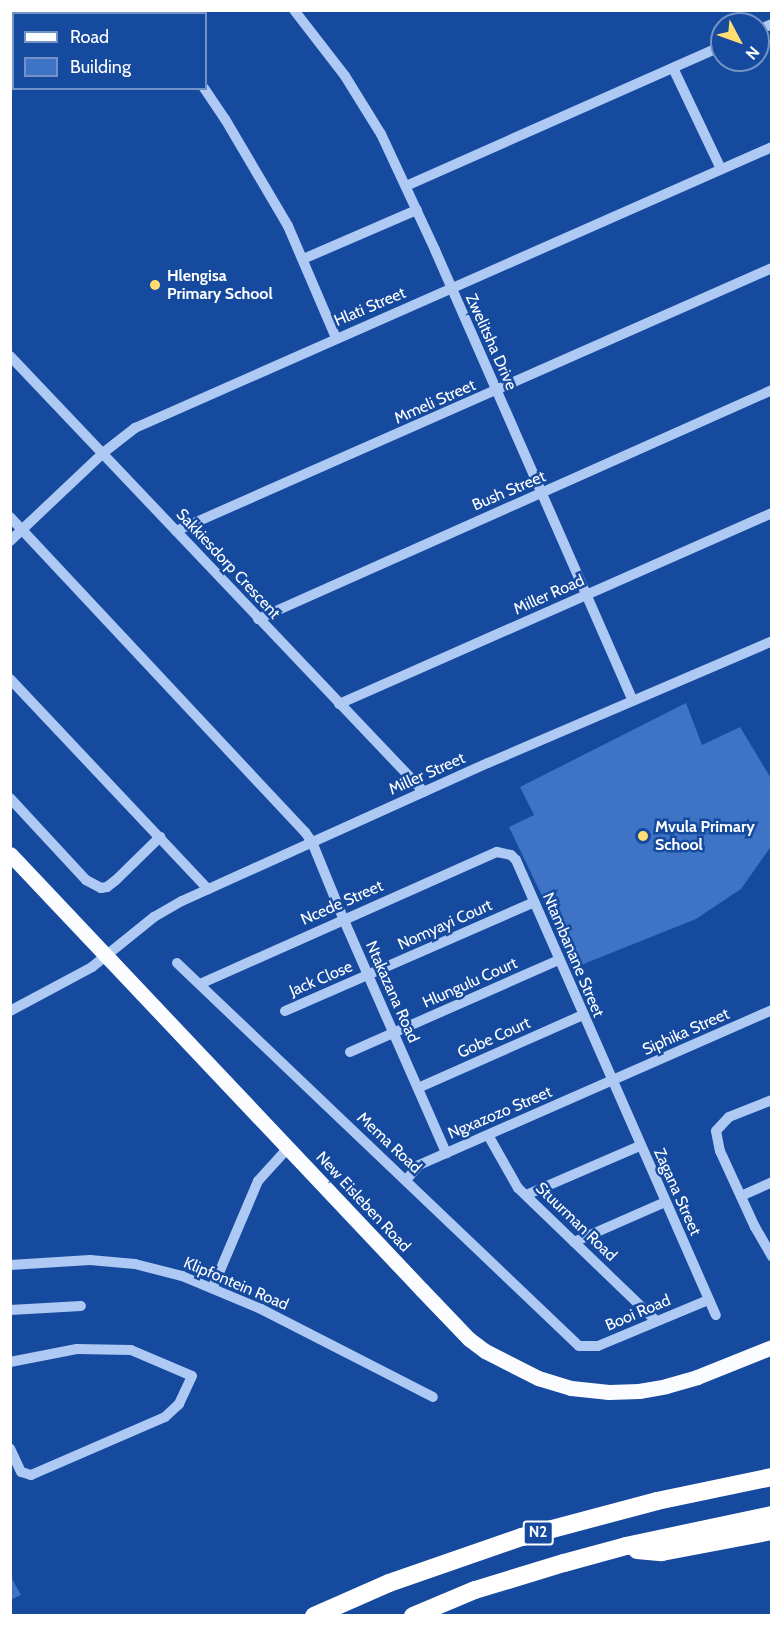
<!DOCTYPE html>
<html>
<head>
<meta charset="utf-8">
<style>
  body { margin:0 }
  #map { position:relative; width:782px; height:1626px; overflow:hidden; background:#154a9f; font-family:Cabin,sans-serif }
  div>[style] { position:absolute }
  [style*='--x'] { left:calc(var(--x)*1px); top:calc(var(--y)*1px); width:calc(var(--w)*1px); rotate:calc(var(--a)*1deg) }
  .building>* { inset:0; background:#3e73c5 }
  .minor>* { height:10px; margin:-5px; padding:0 5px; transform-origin:5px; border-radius:5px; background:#aec9f3 }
  .major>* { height:15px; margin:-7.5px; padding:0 7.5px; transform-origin:7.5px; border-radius:7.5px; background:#fafcff }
  .highway>* { height:18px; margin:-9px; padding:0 9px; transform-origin:9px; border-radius:9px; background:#fff }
  .dots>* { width:16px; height:16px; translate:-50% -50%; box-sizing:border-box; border:3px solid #154a9f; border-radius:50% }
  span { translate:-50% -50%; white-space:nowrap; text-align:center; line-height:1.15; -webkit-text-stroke:5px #154a9f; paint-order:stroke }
  .shield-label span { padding:2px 4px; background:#154a9f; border:2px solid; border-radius:4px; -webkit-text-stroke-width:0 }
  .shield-label { font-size:15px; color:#fff; font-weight:700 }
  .poi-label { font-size:16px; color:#fff; font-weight:700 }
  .left { translate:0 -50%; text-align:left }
  .street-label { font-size:16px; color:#fff }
  .frame { position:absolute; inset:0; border:12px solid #fff; pointer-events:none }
  .legend { position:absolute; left:12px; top:12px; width:195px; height:78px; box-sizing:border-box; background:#154a9f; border:2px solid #7392c5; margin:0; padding:8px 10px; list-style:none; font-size:18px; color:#fff }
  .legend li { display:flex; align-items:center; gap:12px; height:30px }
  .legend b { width:30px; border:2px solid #7392c5 }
  .north { position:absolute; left:710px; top:12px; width:60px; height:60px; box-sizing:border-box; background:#154a9f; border:2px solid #7392c5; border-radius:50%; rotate:131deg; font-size:16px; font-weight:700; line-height:24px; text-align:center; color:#fff }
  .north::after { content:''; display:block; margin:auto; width:21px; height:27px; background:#ffdd70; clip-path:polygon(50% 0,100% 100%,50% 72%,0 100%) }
</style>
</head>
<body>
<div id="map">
  <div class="building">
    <i style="clip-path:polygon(686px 703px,702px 745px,740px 727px,772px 780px,772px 845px,741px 889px,696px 919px,576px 967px,509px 827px,534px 815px,520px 787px)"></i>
    <i style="clip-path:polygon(11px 1577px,21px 1595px,10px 1600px,10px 1577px)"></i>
  </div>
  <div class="minor">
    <i style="--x:104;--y:10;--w:6;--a:45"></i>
    <i style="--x:294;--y:10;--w:83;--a:52.3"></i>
    <i style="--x:345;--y:76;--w:68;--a:58.2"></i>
    <i style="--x:381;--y:134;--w:128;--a:65"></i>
    <i style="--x:435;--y:250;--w:492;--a:66.3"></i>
    <i style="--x:758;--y:30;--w:15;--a:-23"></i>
    <i style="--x:673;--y:68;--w:112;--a:64.6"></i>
    <i style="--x:204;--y:88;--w:37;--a:56"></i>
    <i style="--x:225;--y:119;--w:124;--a:59.5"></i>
    <i style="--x:288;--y:226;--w:122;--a:66.8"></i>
    <i style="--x:406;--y:186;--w:346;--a:-23.9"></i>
    <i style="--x:303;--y:259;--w:124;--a:-23.3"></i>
    <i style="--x:10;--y:356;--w:601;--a:46.48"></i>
    <i style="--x:10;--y:517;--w:432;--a:46.9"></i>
    <i style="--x:305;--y:832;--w:12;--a:55"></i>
    <i style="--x:312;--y:842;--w:82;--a:67.8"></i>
    <i style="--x:343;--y:918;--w:257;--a:66.3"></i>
    <i style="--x:176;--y:531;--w:651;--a:-23.81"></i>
    <i style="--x:10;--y:541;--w:128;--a:-43.4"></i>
    <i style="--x:103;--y:453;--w:41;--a:-38"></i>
    <i style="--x:135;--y:428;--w:696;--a:-23.8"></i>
    <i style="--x:258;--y:619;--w:563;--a:-24.01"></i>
    <i style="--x:10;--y:679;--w:289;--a:46.7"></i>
    <i style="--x:339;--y:704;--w:473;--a:-23.8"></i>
    <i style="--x:10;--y:798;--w:112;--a:47.2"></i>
    <i style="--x:86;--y:880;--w:17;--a:28"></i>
    <i style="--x:101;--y:888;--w:6;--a:-9"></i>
    <i style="--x:107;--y:887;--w:11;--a:-38"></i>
    <i style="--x:116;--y:880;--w:62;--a:-44.3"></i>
    <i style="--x:177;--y:963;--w:555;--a:43.61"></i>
    <i style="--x:579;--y:1346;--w:19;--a:0"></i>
    <i style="--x:598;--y:1346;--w:119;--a:-22.7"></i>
    <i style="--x:200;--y:984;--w:325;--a:-24"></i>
    <i style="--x:497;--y:852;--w:14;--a:12"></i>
    <i style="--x:511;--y:855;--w:7;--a:45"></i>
    <i style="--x:516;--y:860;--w:497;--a:66.3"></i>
    <i style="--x:10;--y:1011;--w:93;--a:-28.2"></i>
    <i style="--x:92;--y:967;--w:80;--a:-38.9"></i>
    <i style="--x:154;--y:917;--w:32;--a:-30"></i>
    <i style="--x:182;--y:901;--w:336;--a:-24.3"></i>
    <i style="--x:488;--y:763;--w:309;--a:-23.2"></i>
    <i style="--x:285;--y:1011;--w:272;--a:-23.6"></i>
    <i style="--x:350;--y:1052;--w:228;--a:-23.8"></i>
    <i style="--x:418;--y:1088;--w:180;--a:-23.9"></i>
    <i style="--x:772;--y:1100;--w:46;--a:158.4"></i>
    <i style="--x:729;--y:1117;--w:19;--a:133"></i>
    <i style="--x:716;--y:1131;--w:20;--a:79"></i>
    <i style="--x:720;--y:1151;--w:84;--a:65.3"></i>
    <i style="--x:755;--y:1227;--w:34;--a:60"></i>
    <i style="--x:488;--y:1135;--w:61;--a:60.5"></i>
    <i style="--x:518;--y:1188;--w:192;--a:43.9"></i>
    <i style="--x:406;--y:1180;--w:20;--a:-49"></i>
    <i style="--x:419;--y:1165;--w:386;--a:-23.7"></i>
    <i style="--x:526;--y:1195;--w:124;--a:-23.3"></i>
    <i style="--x:741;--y:1196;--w:34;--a:-24"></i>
    <i style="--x:574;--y:1242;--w:99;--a:-23.7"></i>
    <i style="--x:10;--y:1265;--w:80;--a:-3.6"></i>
    <i style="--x:90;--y:1260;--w:45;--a:5.1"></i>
    <i style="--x:135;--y:1264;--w:49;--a:14.3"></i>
    <i style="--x:182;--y:1276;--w:86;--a:22.7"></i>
    <i style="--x:261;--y:1309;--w:193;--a:27.1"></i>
    <i style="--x:213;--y:1287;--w:115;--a:-67"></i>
    <i style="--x:258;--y:1181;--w:45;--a:-47.7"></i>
    <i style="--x:10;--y:1310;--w:71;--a:-3.2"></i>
    <i style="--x:10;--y:1362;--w:68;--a:-11"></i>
    <i style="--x:77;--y:1349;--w:54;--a:1.1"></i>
    <i style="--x:131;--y:1350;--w:66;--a:23.1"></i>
    <i style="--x:192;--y:1376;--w:31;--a:115"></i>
    <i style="--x:179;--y:1404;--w:19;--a:137"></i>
    <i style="--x:165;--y:1417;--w:146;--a:156.6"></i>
    <i style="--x:31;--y:1475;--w:10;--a:-163"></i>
    <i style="--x:21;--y:1472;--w:26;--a:-115"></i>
  </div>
  <div class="major">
    <i style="--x:10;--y:854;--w:600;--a:46.62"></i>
    <i style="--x:422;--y:1290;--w:68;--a:46.2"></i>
    <i style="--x:469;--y:1339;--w:20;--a:37"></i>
    <i style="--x:485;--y:1351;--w:59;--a:27"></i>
    <i style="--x:538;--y:1378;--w:34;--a:17"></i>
    <i style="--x:571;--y:1388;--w:38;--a:6"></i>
    <i style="--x:609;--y:1392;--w:30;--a:-2"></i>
    <i style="--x:639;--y:1391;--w:27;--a:-10"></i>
    <i style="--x:666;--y:1386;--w:32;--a:-16"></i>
    <i style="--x:697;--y:1377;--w:81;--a:-21.8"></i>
  </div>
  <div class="highway">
    <i style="--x:637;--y:1550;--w:25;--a:5"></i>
    <i style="--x:662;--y:1552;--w:112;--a:-10.8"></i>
    <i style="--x:314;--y:1616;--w:82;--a:-23.7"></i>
    <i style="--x:389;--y:1583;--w:141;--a:-19.1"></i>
    <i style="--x:522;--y:1537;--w:140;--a:-14.9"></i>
    <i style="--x:657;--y:1501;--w:117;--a:-11.8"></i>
    <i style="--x:413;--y:1616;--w:67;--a:-22.8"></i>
    <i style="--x:475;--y:1590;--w:93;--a:-16.9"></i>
    <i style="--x:564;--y:1563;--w:64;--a:-15.3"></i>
    <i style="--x:626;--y:1546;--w:149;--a:-12"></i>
  </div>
  <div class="dots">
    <i style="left:155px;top:285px;background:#ffdd70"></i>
    <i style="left:643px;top:836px;background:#ffdd70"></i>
  </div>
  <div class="shield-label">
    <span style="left:538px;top:1533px">N2</span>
  </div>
  <div class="poi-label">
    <span class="left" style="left:167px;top:285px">Hlengisa<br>Primary School</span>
    <span class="left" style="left:655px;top:836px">Mvula Primary<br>School</span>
  </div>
  <div class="street-label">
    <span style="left:370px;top:307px;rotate:-23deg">Hlati Street</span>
    <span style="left:491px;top:342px;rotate:66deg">Zwelitsha Drive</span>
    <span style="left:435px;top:402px;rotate:-24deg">Mmeli Street</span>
    <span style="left:509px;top:491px;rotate:-23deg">Bush Street</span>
    <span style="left:228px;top:564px;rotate:47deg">Sakkiesdorp Crescent</span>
    <span style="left:549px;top:595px;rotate:-24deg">Miller Road</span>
    <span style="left:427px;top:774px;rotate:-24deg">Miller Street</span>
    <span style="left:342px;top:903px;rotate:-24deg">Ncede Street</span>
    <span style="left:445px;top:925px;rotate:-24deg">Nomyayi Court</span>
    <span style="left:573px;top:955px;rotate:67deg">Ntambanane Street</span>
    <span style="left:321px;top:979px;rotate:-23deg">Jack Close</span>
    <span style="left:470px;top:983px;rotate:-24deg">Hlungulu Court</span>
    <span style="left:392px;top:992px;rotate:66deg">Ntakazana Road</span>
    <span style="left:686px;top:1032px;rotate:-24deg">Siphika Street</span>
    <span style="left:494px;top:1038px;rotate:-24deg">Gobe Court</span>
    <span style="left:500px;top:1113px;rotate:-23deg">Ngxazozo Street</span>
    <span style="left:389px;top:1143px;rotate:43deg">Mema Road</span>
    <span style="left:677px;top:1192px;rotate:66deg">Zagana Street</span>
    <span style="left:363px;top:1202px;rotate:47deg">New Eisleben Road</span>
    <span style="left:576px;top:1222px;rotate:44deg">Stuurman Road</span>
    <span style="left:236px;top:1284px;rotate:23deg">Klipfontein Road</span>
    <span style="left:638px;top:1313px;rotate:-23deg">Booi Road</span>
  </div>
  <div class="frame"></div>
  <ul class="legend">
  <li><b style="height:8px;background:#fafcff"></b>Road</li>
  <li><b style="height:16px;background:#3e73c5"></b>Building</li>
  </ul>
  <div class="north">N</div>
</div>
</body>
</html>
